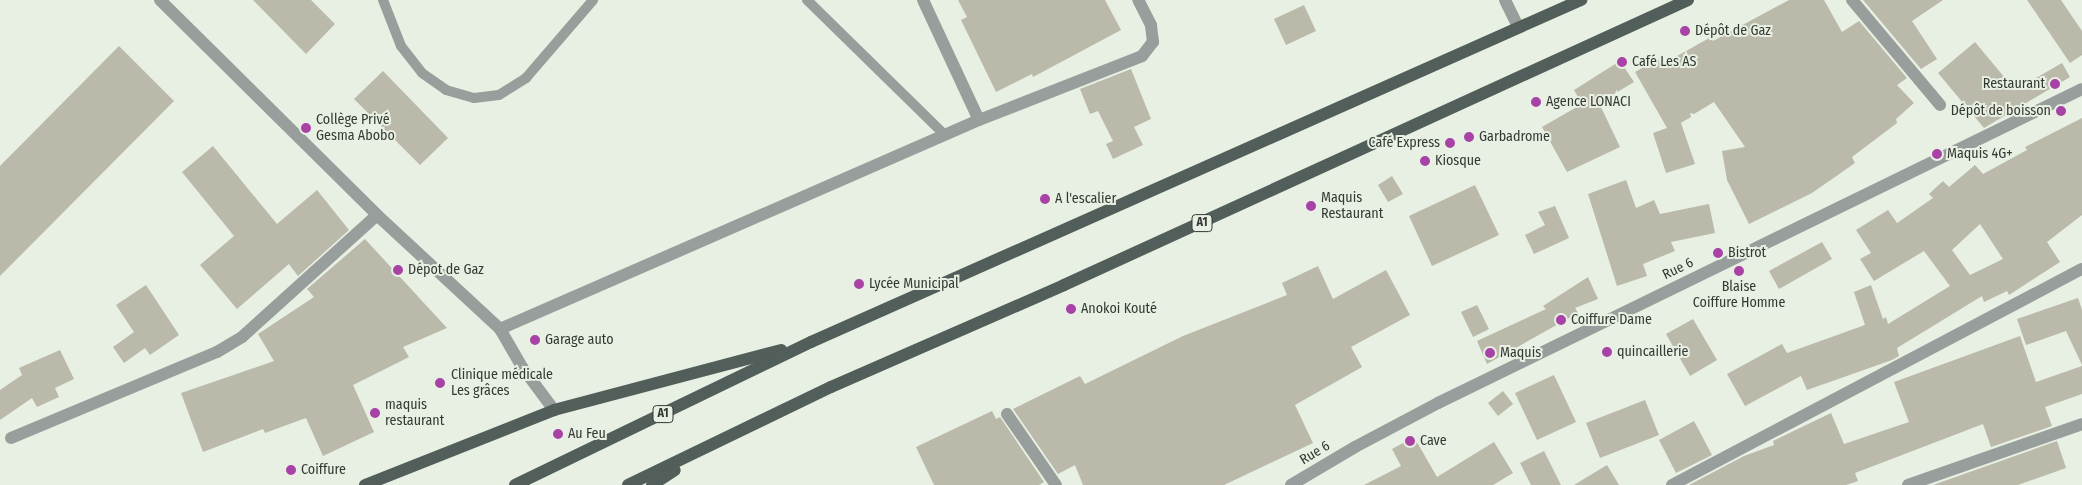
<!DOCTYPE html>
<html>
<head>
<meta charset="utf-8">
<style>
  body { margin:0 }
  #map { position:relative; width:2082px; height:485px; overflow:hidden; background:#e7f0e3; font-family:"Fira Sans Condensed",sans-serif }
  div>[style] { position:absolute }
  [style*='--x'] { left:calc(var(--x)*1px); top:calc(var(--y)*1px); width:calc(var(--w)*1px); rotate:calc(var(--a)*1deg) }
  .building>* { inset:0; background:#bab9aa }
  .service>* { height:10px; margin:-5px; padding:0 5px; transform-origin:5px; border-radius:5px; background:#989e9b }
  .minor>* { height:12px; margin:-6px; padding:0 6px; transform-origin:6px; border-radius:6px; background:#989e9b }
  .primary>* { height:12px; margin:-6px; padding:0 6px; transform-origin:6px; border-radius:6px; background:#525e59 }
  .dots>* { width:14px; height:14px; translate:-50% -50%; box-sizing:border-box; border:2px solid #e7f0e3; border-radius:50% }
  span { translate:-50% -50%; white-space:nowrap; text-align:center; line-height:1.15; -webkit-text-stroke:4px #e7f0e3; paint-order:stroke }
  .shield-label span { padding:1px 4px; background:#e7f0e3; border:1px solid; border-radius:4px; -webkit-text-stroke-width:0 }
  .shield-label { font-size:12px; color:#353933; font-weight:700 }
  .poi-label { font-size:14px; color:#353933 }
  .left { translate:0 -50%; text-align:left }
  .right { translate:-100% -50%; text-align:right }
  .street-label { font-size:14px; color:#353933 }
</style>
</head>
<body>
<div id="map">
  <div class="building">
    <i style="clip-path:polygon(253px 0,311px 0,335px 24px,306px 54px)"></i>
    <i style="clip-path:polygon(958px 0,1105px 0,1121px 30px,1033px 77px,1032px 74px,996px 92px,961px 20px,967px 17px)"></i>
    <i style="clip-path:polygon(1789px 0,1824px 0,1842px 32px,1859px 21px,1907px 78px,1897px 85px,1914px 103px,1896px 119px,1897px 123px,1852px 157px,1855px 163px,1812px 193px,1749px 224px,1727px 180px,1722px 151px,1745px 147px,1714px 102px,1694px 114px,1690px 113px,1691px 117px,1679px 124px,1681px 123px,1695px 164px,1666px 173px,1653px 133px,1667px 128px,1635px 72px,1658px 59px,1661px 65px,1711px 37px,1713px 41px)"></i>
    <i style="clip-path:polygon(1863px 0,1943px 0,1912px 21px,1937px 59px,1921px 69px)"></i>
    <i style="clip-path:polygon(2027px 0,2061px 0,2082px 31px,2082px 55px,2070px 63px)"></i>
    <i style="clip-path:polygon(1304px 5px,1316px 31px,1286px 45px,1274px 19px)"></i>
    <i style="clip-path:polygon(1975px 42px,2015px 90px,2062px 63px,2070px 77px,1984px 128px,1938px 73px)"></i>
    <i style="clip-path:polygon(119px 46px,174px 101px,0 276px,0 166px)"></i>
    <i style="clip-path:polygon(1620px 61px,1634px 82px,1599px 103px,1620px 147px,1567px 172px,1542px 127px,1582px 104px,1574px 90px)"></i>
    <i style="clip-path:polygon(1131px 69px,1151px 119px,1134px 127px,1143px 145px,1113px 159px,1106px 144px,1113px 141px,1098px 111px,1090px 114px,1080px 89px)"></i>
    <i style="clip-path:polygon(383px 71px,448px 138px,420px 165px,354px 99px)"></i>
    <i style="clip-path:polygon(evenodd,2082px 118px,2082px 215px,2047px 242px,2060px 262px,2009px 295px,2007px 291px,1984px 302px,1982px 296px,1897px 348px,1899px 356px,1892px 360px,1807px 390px,1801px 376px,1745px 406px,1727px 374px,1782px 344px,1787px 353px,1865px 325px,1854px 292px,1871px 285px,1883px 319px,1886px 317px,1888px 324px,1950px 286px,1924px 251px,1874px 281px,1860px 259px,1871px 253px,1856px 230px,1888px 210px,1897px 223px,1933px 198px,1929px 194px,1943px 181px,1949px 187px,1975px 165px,1983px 174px,2027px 150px,2025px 147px,2082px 118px,1980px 224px,2003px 259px,1970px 275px,1952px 250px,1980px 224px)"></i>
    <i style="clip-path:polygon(213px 146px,277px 224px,317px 190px,349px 230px,298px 276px,289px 264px,237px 309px,200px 265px,234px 236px,182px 172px)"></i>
    <i style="clip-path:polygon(1392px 176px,1403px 194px,1388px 202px,1378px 185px)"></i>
    <i style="clip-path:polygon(1626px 180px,1636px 208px,1654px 200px,1660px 214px,1709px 204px,1715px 233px,1671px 242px,1675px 251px,1643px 264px,1647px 276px,1617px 286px,1588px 194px)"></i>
    <i style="clip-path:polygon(1475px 185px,1499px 235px,1432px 266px,1409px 216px)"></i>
    <i style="clip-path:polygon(1555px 206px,1569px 238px,1534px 254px,1525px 235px,1545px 225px,1538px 212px)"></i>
    <i style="clip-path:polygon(365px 239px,447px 328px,403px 347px,409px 357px,353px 385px,374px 432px,323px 456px,306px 418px,265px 433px,263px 429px,203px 452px,181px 393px,274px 361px,258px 334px,314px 297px,307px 289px)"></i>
    <i style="clip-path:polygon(1822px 242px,1832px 259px,1779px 289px,1769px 271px)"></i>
    <i style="clip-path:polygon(1318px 266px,1333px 299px,1386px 270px,1410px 315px,1351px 347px,1362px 367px,1295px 405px,1313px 443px,1224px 485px,1083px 485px,1075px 465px,1058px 474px,1013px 409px,1080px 376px,1085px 384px,1183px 336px,1287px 295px,1282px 283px)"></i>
    <i style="clip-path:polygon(1588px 277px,1598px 299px,1575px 308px,1578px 313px,1487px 364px,1477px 341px,1546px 309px,1543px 306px)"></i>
    <i style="clip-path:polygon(146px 285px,179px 335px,150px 355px,145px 348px,124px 363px,113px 347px,134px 332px,116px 305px)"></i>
    <i style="clip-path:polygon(2078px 298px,2082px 310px,2082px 365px,2066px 331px,2026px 345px,2017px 319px)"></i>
    <i style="clip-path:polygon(1477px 305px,1489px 329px,1473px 337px,1461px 312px)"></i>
    <i style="clip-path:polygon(1693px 319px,1717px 360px,1690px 376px,1666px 334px)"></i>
    <i style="clip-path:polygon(2020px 336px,2036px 382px,2082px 366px,2082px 394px,2045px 407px,2052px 426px,1991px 447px,1983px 424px,1855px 473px,1858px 481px,1846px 485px,1689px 485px,1744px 456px,1774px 445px,1773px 441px,1831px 413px,1844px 444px,1909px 422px,1894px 382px)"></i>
    <i style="clip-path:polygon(60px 350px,74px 379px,55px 388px,59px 397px,37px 407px,32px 398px,0 420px,0 390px,22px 375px,19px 368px)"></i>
    <i style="clip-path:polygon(1554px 375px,1576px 422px,1537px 440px,1515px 393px)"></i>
    <i style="clip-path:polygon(1503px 391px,1513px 404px,1498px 416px,1488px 403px)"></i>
    <i style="clip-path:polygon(1645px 400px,1659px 435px,1600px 458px,1586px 423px)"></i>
    <i style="clip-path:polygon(992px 411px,996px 419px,1000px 417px,1044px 482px,1039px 485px,934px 485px,916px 447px)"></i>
    <i style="clip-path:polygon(1694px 421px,1712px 455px,1676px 473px,1659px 440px)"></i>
    <i style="clip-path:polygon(1414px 437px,1437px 477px,1494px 442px,1513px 473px,1493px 485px,1364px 485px,1401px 466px,1392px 449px)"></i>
    <i style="clip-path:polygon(2057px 441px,2066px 468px,2018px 485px,1933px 485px)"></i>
    <i style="clip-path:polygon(1544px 451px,1561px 485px,1531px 485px,1520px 463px)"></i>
    <i style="clip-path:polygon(1607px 465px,1619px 485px,1574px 485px)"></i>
  </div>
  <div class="service">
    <i style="--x:383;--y:0;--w:49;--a:68.6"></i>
    <i style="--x:401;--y:46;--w:34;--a:52"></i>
    <i style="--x:422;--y:73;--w:29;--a:35"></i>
    <i style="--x:446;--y:90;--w:29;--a:16"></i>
    <i style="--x:474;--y:98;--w:25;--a:-7"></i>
    <i style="--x:499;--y:95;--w:32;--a:-32"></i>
    <i style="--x:526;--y:78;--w:103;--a:-49.3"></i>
    <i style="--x:807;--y:0;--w:193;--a:44.4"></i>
  </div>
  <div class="minor">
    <i style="--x:160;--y:0;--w:305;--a:44.7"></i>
    <i style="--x:377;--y:215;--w:168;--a:42.8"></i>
    <i style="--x:500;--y:329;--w:44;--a:59.9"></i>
    <i style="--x:522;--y:367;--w:54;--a:53.3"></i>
    <i style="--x:923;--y:0;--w:132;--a:65"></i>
    <i style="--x:1505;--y:0;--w:30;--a:64"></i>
    <i style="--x:1852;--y:0;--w:137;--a:50"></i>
    <i style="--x:500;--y:329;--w:523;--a:-23.57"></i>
    <i style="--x:979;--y:120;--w:175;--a:-21.4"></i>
    <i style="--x:1142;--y:56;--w:18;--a:-52"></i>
    <i style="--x:1153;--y:42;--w:17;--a:-97"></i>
    <i style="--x:1151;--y:25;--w:28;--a:-117"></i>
    <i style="--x:1007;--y:414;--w:86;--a:55.4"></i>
    <i style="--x:11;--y:438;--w:223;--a:-22.7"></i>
    <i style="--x:217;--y:352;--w:29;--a:-31"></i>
    <i style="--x:242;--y:337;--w:182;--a:-42.1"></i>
    <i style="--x:1291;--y:485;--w:74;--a:-30.7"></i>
    <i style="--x:1355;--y:447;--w:94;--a:-27.9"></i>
    <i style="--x:1438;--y:403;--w:716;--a:-25.99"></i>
    <i style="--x:1672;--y:485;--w:463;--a:-27.8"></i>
    <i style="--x:1908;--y:485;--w:184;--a:-19.3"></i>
  </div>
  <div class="primary">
    <i style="--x:365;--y:485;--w:203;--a:-21.6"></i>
    <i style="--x:554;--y:410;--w:235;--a:-14.8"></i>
    <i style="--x:515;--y:485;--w:329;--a:-25.8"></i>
    <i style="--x:811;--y:342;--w:843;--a:-23.95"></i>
    <i style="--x:628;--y:485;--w:225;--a:-25.8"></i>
    <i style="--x:831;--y:387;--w:254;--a:-23.6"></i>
    <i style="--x:1064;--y:285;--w:686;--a:-24.55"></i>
    <i style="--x:652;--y:485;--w:27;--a:-33"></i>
  </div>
  <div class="dots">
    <i style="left:1685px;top:31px;background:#a842a6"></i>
    <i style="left:1622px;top:62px;background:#a842a6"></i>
    <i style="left:2055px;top:84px;background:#a842a6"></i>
    <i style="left:1536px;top:102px;background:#a842a6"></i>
    <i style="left:2061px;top:111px;background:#a842a6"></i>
    <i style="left:306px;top:128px;background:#a842a6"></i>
    <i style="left:1469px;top:137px;background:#a842a6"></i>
    <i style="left:1450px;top:143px;background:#a842a6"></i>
    <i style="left:1937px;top:154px;background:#a842a6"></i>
    <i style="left:1425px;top:161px;background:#a842a6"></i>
    <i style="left:1045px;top:199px;background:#a842a6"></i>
    <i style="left:1311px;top:206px;background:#a842a6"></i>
    <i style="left:1718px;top:253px;background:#a842a6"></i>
    <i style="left:398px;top:270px;background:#a842a6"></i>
    <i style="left:1739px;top:271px;background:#a842a6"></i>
    <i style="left:859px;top:284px;background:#a842a6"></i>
    <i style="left:1071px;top:309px;background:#a842a6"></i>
    <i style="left:1561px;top:320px;background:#a842a6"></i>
    <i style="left:535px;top:340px;background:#a842a6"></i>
    <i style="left:1607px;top:352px;background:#a842a6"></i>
    <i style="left:1490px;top:353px;background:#a842a6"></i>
    <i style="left:440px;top:383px;background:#a842a6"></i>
    <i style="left:375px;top:413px;background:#a842a6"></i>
    <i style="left:558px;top:434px;background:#a842a6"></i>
    <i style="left:1410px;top:441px;background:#a842a6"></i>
    <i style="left:291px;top:470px;background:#a842a6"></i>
  </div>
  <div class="shield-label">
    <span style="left:1202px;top:223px">A1</span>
    <span style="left:663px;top:414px">A1</span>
  </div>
  <div class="poi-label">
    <span class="left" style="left:1695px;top:31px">Dépôt de Gaz</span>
    <span class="left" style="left:1632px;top:62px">Café Les AS</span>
    <span class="right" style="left:2045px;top:84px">Restaurant</span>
    <span class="left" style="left:1546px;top:102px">Agence LONACI</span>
    <span class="right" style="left:2051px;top:111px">Dépôt de boisson</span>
    <span class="left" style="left:316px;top:128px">Collège Privé<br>Gesma Abobo</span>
    <span class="left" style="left:1479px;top:137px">Garbadrome</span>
    <span class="right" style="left:1440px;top:143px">Café Express</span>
    <span class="left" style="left:1947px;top:154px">Maquis 4G+</span>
    <span class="left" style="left:1435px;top:161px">Kiosque</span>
    <span class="left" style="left:1321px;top:206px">Maquis<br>Restaurant</span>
    <span class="left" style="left:1055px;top:199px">A l'escalier</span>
    <span class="left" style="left:1728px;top:253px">Bistrot</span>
    <span class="left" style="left:408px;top:270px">Dépot de Gaz</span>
    <span class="left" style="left:869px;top:284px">Lycée Municipal</span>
    <span style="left:1739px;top:295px">Blaise<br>Coiffure Homme</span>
    <span class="left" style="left:1081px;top:309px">Anokoi Kouté</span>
    <span class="left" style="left:1571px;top:320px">Coiffure Dame</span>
    <span class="left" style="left:545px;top:340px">Garage auto</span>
    <span class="left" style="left:1617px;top:352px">quincaillerie</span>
    <span class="left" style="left:1500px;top:353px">Maquis</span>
    <span class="left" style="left:451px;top:383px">Clinique médicale<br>Les grâces</span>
    <span class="left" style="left:385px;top:413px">maquis<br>restaurant</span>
    <span class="left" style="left:568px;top:434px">Au Feu</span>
    <span class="left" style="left:1420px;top:441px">Cave</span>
    <span class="left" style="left:301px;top:470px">Coiffure</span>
  </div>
  <div class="street-label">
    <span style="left:1678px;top:269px;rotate:-26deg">Rue 6</span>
    <span style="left:1315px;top:453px;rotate:-31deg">Rue 6</span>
  </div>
</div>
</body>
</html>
